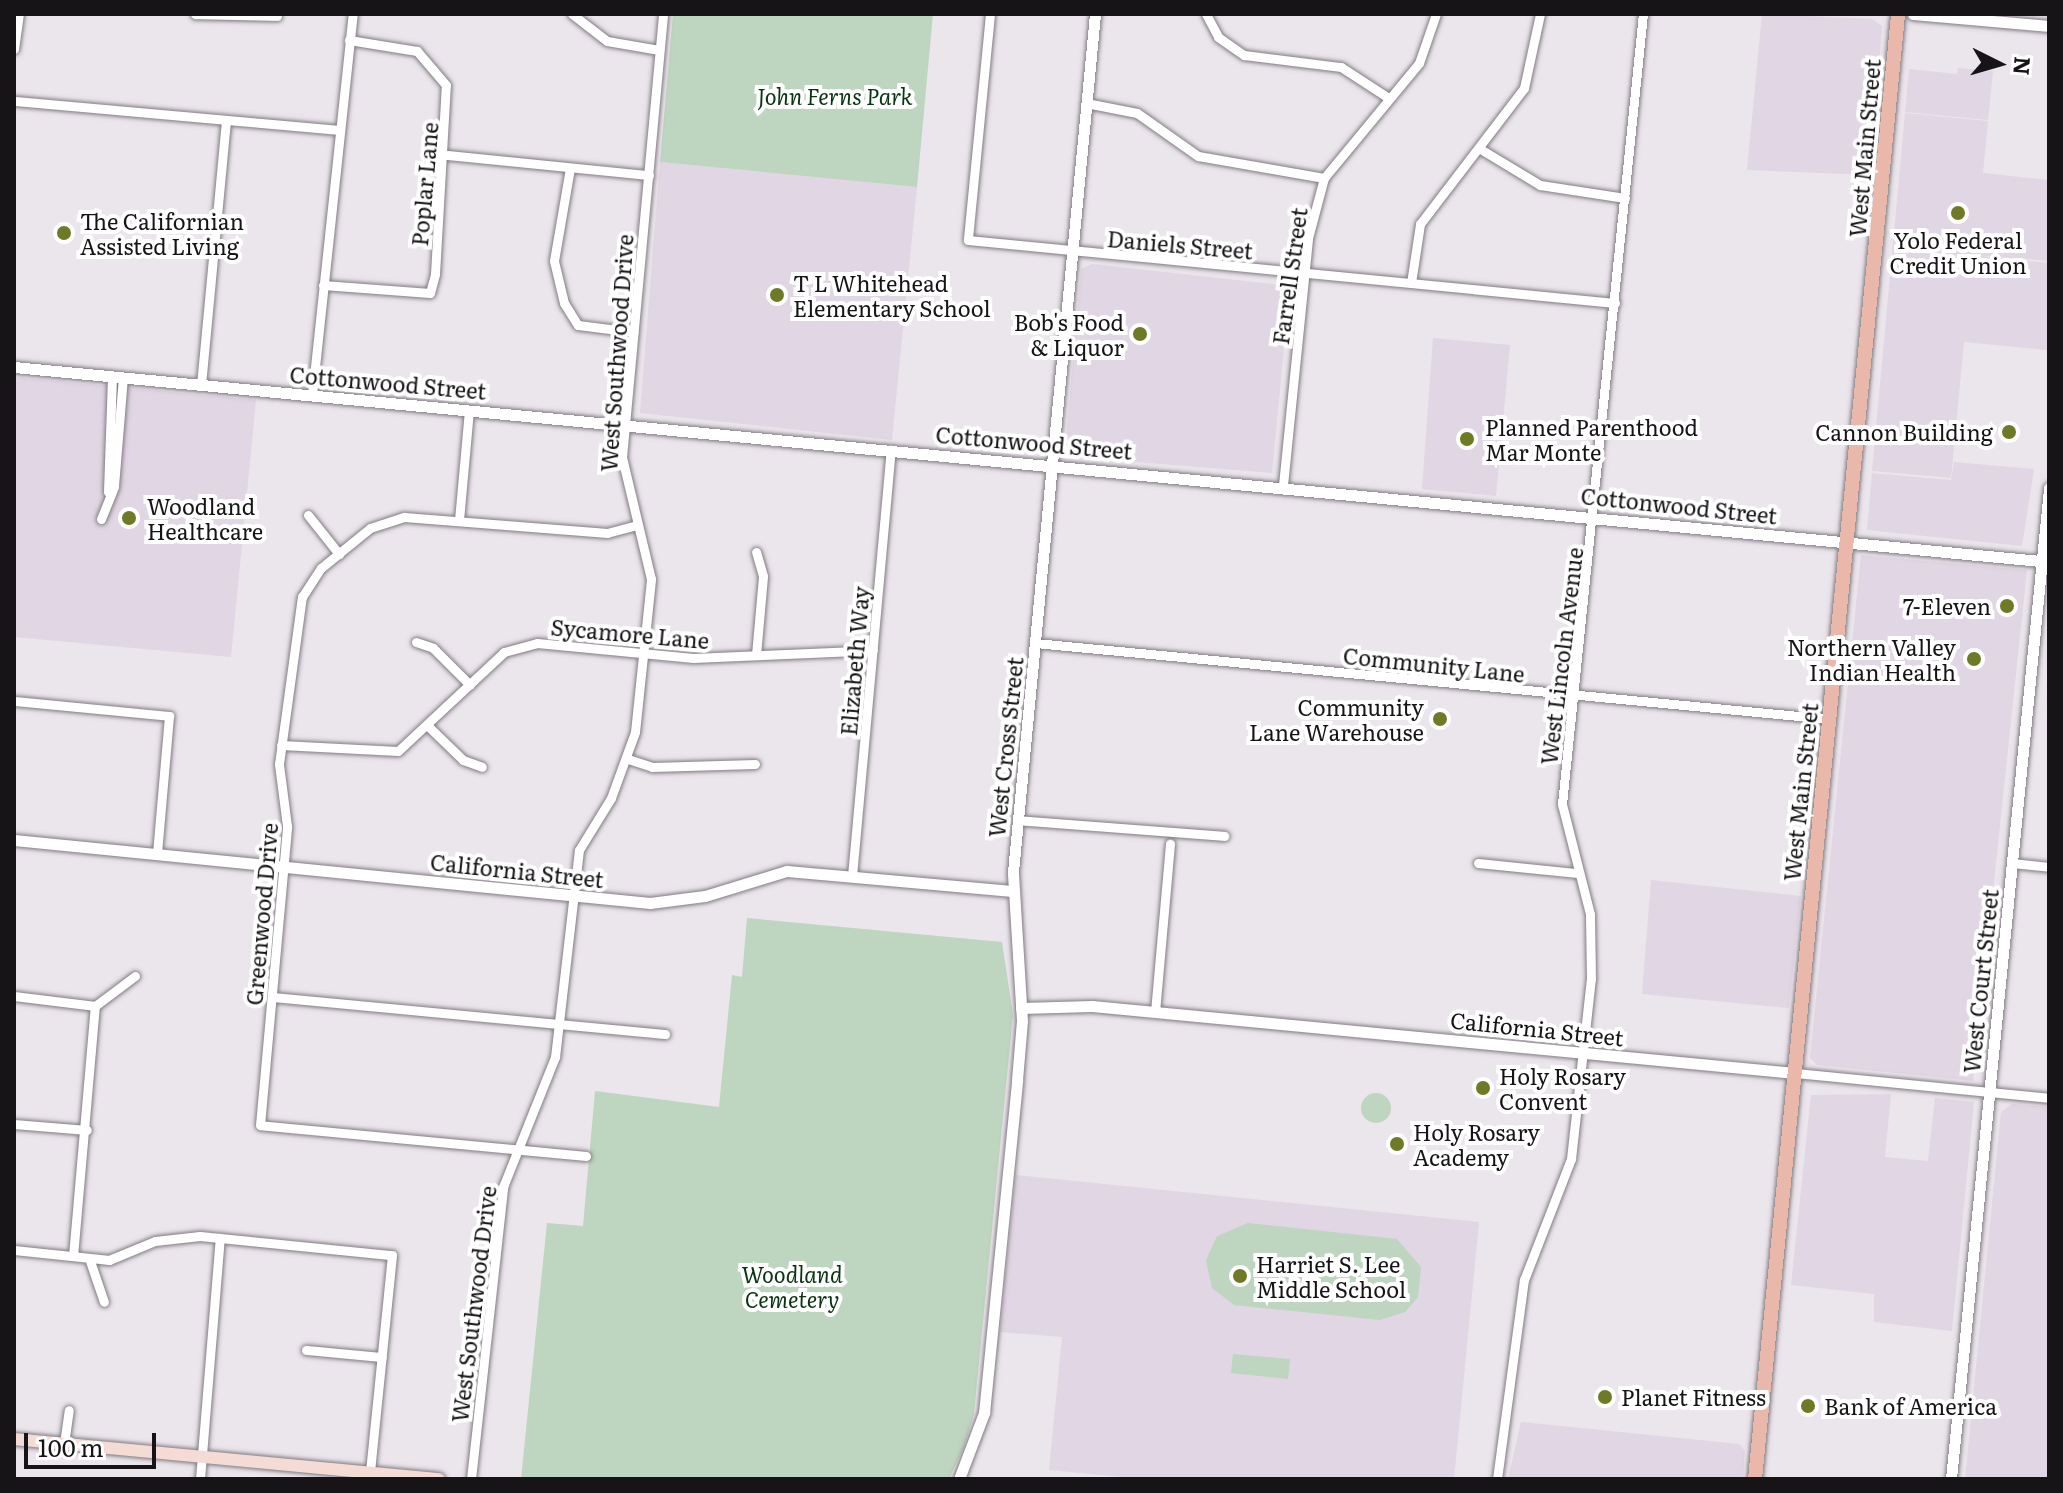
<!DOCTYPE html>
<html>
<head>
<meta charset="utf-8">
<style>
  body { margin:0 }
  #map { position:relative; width:2063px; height:1493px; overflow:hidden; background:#ebe5ec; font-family:Literata,serif }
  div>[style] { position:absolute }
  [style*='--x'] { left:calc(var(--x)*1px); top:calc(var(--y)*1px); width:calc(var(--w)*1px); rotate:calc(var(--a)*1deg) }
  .built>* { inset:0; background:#e1d6e4 }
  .green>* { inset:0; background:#bed5bf }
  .round { border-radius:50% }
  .roads { filter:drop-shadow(0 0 2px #817c82) drop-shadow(0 0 2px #817c82) }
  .minor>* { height:9px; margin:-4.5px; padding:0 4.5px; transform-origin:4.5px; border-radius:4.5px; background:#fff }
  .tertiary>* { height:11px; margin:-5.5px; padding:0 5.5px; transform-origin:5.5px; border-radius:5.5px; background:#fff }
  .secondary>* { height:12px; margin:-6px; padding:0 6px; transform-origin:6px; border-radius:6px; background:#f4dbd4 }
  .primary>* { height:14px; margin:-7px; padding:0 7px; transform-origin:7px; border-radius:7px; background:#eab8aa }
  .dots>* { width:22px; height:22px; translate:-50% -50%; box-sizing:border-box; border:4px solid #fff; border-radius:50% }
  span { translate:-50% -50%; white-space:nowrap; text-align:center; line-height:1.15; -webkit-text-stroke:8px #fff; paint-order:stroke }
  .park-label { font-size:22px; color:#083411; font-style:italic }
  .street-label { font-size:22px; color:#161416 }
  .poi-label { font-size:22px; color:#161416 }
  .left { translate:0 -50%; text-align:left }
  .right { translate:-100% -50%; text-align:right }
  .frame { position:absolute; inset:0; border:16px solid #161416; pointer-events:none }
  .north { position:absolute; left:1959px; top:24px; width:80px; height:80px; -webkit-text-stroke:6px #fff; paint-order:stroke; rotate:95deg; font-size:22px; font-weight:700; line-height:32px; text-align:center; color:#161416 }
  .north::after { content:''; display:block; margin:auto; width:28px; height:36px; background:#161416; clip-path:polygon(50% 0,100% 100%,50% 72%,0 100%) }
  .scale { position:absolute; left:24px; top:1433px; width:132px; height:36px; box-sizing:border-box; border:4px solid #161416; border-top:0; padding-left:10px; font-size:24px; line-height:28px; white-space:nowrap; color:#161416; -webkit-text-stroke:6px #fff; paint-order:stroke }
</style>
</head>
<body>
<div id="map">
  <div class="built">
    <i style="clip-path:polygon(1762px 14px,1872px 19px,1882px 26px,1871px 175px,1747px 170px)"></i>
    <i style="clip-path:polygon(1958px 68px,1993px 71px,1988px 120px,1905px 112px,1909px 69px,1957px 74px)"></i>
    <i style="clip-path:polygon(1905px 113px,1988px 121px,1983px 173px,2049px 180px,2049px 261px,1972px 255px,2049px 263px,2047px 350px,1964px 342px,1951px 478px,1872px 471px)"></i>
    <i style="clip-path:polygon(660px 162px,917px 187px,892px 440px,640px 413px)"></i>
    <i style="clip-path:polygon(1092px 264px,1290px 286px,1272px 473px,1075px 457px,1065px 450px,1081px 269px)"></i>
    <i style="clip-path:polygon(1433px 338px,1510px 345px,1496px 496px,1422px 489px)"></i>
    <i style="clip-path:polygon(14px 377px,256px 400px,231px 657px,14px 637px)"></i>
    <i style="clip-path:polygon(1954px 462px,2034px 469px,2022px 546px,1867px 530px,1872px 473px,1951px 480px)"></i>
    <i style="clip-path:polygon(1861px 555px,2027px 570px,1973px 1081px,1817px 1065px,1810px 1058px)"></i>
    <i style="clip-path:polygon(1651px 880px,1801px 896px,1789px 1008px,1642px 994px)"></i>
    <i style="clip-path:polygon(1891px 1094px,1885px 1157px,1928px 1161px,1935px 1098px,1974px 1102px,1952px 1331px,1874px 1322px,1874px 1294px,1791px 1285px,1811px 1095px)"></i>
    <i style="clip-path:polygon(2012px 1104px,2049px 1107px,2049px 1479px,1965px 1479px,2001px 1112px)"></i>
    <i style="clip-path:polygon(1016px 1175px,1479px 1222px,1454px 1479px,1143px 1479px,1049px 1470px,1062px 1337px,1000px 1332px)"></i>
    <i style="clip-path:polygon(1521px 1422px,1739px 1444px,1745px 1451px,1743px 1479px,1508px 1479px)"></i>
  </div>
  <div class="green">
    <i style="clip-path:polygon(673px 14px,933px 14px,917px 187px,660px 162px)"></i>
    <i style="clip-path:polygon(747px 918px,1002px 942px,1013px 1015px,974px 1414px,964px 1447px,949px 1479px,521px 1479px,547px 1223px,583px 1226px,595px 1091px,719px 1107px,732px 975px,742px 977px)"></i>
    <i class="round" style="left:1361px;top:1093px;width:30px;height:30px"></i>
    <i style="clip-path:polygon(1248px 1223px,1397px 1239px,1421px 1267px,1418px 1297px,1405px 1312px,1380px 1320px,1234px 1305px,1212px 1288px,1206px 1260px,1217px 1236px)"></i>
    <i style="clip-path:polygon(1233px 1354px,1290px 1359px,1288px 1379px,1231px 1373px)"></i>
  </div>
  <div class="roads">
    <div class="minor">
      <i style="--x:195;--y:14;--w:82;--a:1.4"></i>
      <i style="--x:572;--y:14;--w:44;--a:37.6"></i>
      <i style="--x:607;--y:41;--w:53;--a:9.8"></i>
      <i style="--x:990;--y:14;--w:227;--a:95.6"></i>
      <i style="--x:968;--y:240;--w:650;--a:5.56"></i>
      <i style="--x:1206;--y:14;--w:26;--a:62"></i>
      <i style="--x:1218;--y:37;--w:32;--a:35"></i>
      <i style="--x:1244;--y:55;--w:98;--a:7.1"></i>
      <i style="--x:1341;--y:67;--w:55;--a:33.1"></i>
      <i style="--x:14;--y:49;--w:35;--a:-82"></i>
      <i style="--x:14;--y:101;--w:325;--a:5.1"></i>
      <i style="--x:1086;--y:103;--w:52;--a:11.1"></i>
      <i style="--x:1137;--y:113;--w:75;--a:35.2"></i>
      <i style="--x:1198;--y:156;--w:128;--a:9.9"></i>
      <i style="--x:1482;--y:150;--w:68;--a:31.1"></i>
      <i style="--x:1540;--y:185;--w:86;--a:8.7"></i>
      <i style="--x:447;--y:155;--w:203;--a:5.7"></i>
      <i style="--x:570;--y:168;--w:94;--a:99.8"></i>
      <i style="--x:554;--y:261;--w:43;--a:76.6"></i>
      <i style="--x:564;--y:303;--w:26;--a:58"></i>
      <i style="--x:578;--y:325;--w:56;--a:7.1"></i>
      <i style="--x:1411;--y:283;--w:60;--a:-81.3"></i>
      <i style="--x:1420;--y:224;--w:171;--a:-52.6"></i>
      <i style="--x:1524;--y:88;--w:76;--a:-77.8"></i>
      <i style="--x:323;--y:285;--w:107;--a:4.3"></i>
      <i style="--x:430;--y:293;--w:20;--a:-75"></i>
      <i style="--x:435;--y:274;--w:189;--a:-86.7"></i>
      <i style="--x:446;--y:85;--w:45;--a:-130.5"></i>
      <i style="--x:417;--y:51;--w:69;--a:-170.8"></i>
      <i style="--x:201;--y:385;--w:266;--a:-84.6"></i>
      <i style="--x:312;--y:395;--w:383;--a:-83.9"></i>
      <i style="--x:1283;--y:485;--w:248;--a:-84.2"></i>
      <i style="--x:1308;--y:238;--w:62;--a:-75.1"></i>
      <i style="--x:1324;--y:178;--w:149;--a:-50.4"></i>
      <i style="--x:1419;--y:63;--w:52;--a:-70.9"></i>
      <i style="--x:108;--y:492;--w:116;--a:-88"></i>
      <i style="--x:308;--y:515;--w:50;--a:51.5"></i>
      <i style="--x:101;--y:519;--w:35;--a:-68"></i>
      <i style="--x:114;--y:486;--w:109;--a:-85.3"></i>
      <i style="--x:459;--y:520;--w:110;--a:-84.8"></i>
      <i style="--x:416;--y:642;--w:18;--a:19"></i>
      <i style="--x:433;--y:648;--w:52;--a:45"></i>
      <i style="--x:1035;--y:643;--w:799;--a:5.46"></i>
      <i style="--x:756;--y:655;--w:79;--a:-84.9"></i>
      <i style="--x:763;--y:576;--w:25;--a:-106"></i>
      <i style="--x:14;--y:701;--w:156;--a:5.5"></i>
      <i style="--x:169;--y:716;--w:138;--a:95"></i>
      <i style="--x:429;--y:727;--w:47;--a:44.1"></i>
      <i style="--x:463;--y:760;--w:20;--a:20"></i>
      <i style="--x:281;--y:745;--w:117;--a:2.9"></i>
      <i style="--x:398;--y:751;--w:145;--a:-43"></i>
      <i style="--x:504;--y:652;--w:34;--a:-15"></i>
      <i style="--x:537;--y:643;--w:157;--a:5.5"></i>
      <i style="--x:693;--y:658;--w:180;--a:-2.5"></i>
      <i style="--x:628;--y:759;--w:25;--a:18"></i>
      <i style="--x:652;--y:767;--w:103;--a:-1.7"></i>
      <i style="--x:1017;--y:820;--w:208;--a:4.4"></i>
      <i style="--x:1478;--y:863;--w:100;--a:5.8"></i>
      <i style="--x:2012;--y:863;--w:37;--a:6"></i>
      <i style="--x:852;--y:876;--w:428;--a:-84.8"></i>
      <i style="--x:14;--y:996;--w:82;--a:7"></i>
      <i style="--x:272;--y:997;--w:395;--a:5.4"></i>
      <i style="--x:95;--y:1006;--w:50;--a:-36.9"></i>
      <i style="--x:1155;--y:1012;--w:169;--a:-84.9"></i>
      <i style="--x:1795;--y:1073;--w:255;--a:5.6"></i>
      <i style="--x:14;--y:1124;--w:73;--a:4.7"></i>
      <i style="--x:586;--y:1156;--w:327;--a:-174.6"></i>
      <i style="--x:260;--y:1125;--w:300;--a:-84.8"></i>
      <i style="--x:287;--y:826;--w:63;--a:-97.4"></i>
      <i style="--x:279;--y:764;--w:169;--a:-82.2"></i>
      <i style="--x:302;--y:597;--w:35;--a:-57"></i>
      <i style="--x:321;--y:568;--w:63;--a:-39.2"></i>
      <i style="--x:370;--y:528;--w:36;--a:-18"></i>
      <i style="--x:404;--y:517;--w:204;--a:4.5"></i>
      <i style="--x:607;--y:533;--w:31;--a:-15"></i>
      <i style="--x:14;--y:1250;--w:96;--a:6"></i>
      <i style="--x:109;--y:1260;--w:50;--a:-22.4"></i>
      <i style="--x:155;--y:1241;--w:45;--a:-6.3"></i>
      <i style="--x:200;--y:1236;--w:193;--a:5.7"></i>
      <i style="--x:392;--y:1255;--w:219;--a:95.8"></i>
      <i style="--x:73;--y:1256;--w:251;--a:-85"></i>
      <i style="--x:90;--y:1261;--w:43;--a:71.1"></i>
      <i style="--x:306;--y:1350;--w:76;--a:5.3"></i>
      <i style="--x:64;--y:1444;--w:34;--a:-82"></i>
      <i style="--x:200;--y:1479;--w:242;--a:-85.3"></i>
      <i style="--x:471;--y:1479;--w:294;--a:-83.7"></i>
      <i style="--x:503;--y:1187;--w:140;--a:-68.2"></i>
      <i style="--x:555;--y:1057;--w:208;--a:-83.4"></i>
      <i style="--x:579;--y:850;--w:61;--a:-58.4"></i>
      <i style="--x:611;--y:798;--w:70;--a:-70"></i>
      <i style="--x:635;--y:732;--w:154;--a:-84"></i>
      <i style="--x:651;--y:579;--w:125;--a:-103.4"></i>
      <i style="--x:622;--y:457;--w:445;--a:-84.7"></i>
      <i style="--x:1497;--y:1479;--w:201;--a:-82.3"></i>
      <i style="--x:1524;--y:1280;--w:130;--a:-68.8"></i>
      <i style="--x:1571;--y:1159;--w:181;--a:-83.7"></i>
      <i style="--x:1591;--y:979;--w:65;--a:-90.9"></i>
      <i style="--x:1590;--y:914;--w:114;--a:-104.3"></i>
      <i style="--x:1562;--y:804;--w:794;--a:-84.15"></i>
    </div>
    <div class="tertiary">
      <i style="--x:1913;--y:14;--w:137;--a:5"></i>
      <i style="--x:14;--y:367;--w:2044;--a:5.47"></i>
      <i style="--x:14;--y:840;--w:639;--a:5.66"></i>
      <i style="--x:650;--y:903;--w:55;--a:-7.3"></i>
      <i style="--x:705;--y:896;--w:86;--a:-17"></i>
      <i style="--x:787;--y:871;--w:226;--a:5.1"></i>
      <i style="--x:1021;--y:1008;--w:71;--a:-1.6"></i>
      <i style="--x:1092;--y:1006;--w:706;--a:5.44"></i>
      <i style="--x:959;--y:1479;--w:71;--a:-69.3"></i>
      <i style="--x:984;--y:1413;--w:335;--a:-84.3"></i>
      <i style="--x:1017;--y:1080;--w:59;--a:-85.2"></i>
      <i style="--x:1022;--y:1021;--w:149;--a:-93.5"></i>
      <i style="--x:1013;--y:872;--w:862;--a:-84.54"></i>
      <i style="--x:1951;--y:1479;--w:996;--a:-84.35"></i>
    </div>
    <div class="secondary">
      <i style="--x:14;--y:1439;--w:427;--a:5.4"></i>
    </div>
    <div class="primary">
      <i style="--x:1755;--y:1479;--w:1472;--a:-84.42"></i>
    </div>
  </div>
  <div class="dots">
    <i style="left:1958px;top:213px;background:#6e7a26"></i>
    <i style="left:64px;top:233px;background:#6e7a26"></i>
    <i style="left:777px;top:295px;background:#6e7a26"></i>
    <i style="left:1140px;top:334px;background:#6e7a26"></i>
    <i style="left:2009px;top:432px;background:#6e7a26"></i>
    <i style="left:1467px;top:439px;background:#6e7a26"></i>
    <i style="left:129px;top:518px;background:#6e7a26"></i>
    <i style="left:2007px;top:606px;background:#6e7a26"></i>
    <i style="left:1974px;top:659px;background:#6e7a26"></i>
    <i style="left:1440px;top:719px;background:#6e7a26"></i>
    <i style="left:1483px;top:1088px;background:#6e7a26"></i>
    <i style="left:1397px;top:1144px;background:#6e7a26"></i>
    <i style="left:1240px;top:1276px;background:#6e7a26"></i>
    <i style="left:1605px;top:1397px;background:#6e7a26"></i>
    <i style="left:1808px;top:1406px;background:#6e7a26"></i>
  </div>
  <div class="park-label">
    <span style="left:835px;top:96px">John Ferns Park</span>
    <span style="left:792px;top:1286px">Woodland<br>Cemetery</span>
  </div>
  <div class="street-label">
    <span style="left:1864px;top:148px;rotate:-85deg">West Main Street</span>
    <span style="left:424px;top:184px;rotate:-85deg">Poplar Lane</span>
    <span style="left:1180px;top:244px;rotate:5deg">Daniels Street</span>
    <span style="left:1289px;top:276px;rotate:-82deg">Farrell Street</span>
    <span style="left:616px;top:353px;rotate:-86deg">West Southwood Drive</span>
    <span style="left:388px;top:382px;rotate:5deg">Cottonwood Street</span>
    <span style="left:1034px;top:442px;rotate:5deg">Cottonwood Street</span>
    <span style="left:1679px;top:505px;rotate:6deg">Cottonwood Street</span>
    <span style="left:630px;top:633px;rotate:5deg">Sycamore Lane</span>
    <span style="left:1561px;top:656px;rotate:-83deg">West Lincoln Avenue</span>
    <span style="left:854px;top:661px;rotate:-85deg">Elizabeth Way</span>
    <span style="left:1434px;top:664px;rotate:6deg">Community Lane</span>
    <span style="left:1005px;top:747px;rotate:-84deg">West Cross Street</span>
    <span style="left:1800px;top:792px;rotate:-84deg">West Main Street</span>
    <span style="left:517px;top:870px;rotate:6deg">California Street</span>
    <span style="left:261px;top:914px;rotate:-85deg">Greenwood Drive</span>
    <span style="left:1980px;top:981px;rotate:-84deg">West Court Street</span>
    <span style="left:1537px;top:1028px;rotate:6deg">California Street</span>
    <span style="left:473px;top:1304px;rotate:-83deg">West Southwood Drive</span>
  </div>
  <div class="poi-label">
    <span class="left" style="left:80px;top:233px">The Californian<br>Assisted Living</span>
    <span style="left:1958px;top:252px">Yolo Federal<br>Credit Union</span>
    <span class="left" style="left:793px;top:295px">T L Whitehead<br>Elementary School</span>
    <span class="right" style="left:1124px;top:334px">Bob's Food<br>&amp; Liquor</span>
    <span class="left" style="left:1485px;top:439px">Planned Parenthood<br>Mar Monte</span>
    <span class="right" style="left:1993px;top:432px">Cannon Building</span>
    <span class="left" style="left:147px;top:518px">Woodland<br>Healthcare</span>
    <span class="right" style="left:1991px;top:606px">7-Eleven</span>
    <span class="right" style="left:1956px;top:659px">Northern Valley<br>Indian Health</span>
    <span class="right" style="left:1424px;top:719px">Community<br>Lane Warehouse</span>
    <span class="left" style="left:1499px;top:1088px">Holy Rosary<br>Convent</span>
    <span class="left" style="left:1413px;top:1144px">Holy Rosary<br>Academy</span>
    <span class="left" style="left:1256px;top:1276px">Harriet S. Lee<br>Middle School</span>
    <span class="left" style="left:1621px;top:1397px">Planet Fitness</span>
    <span class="left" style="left:1824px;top:1406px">Bank of America</span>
  </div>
  <div class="frame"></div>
  <div class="north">N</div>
  <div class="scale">100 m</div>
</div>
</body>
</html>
